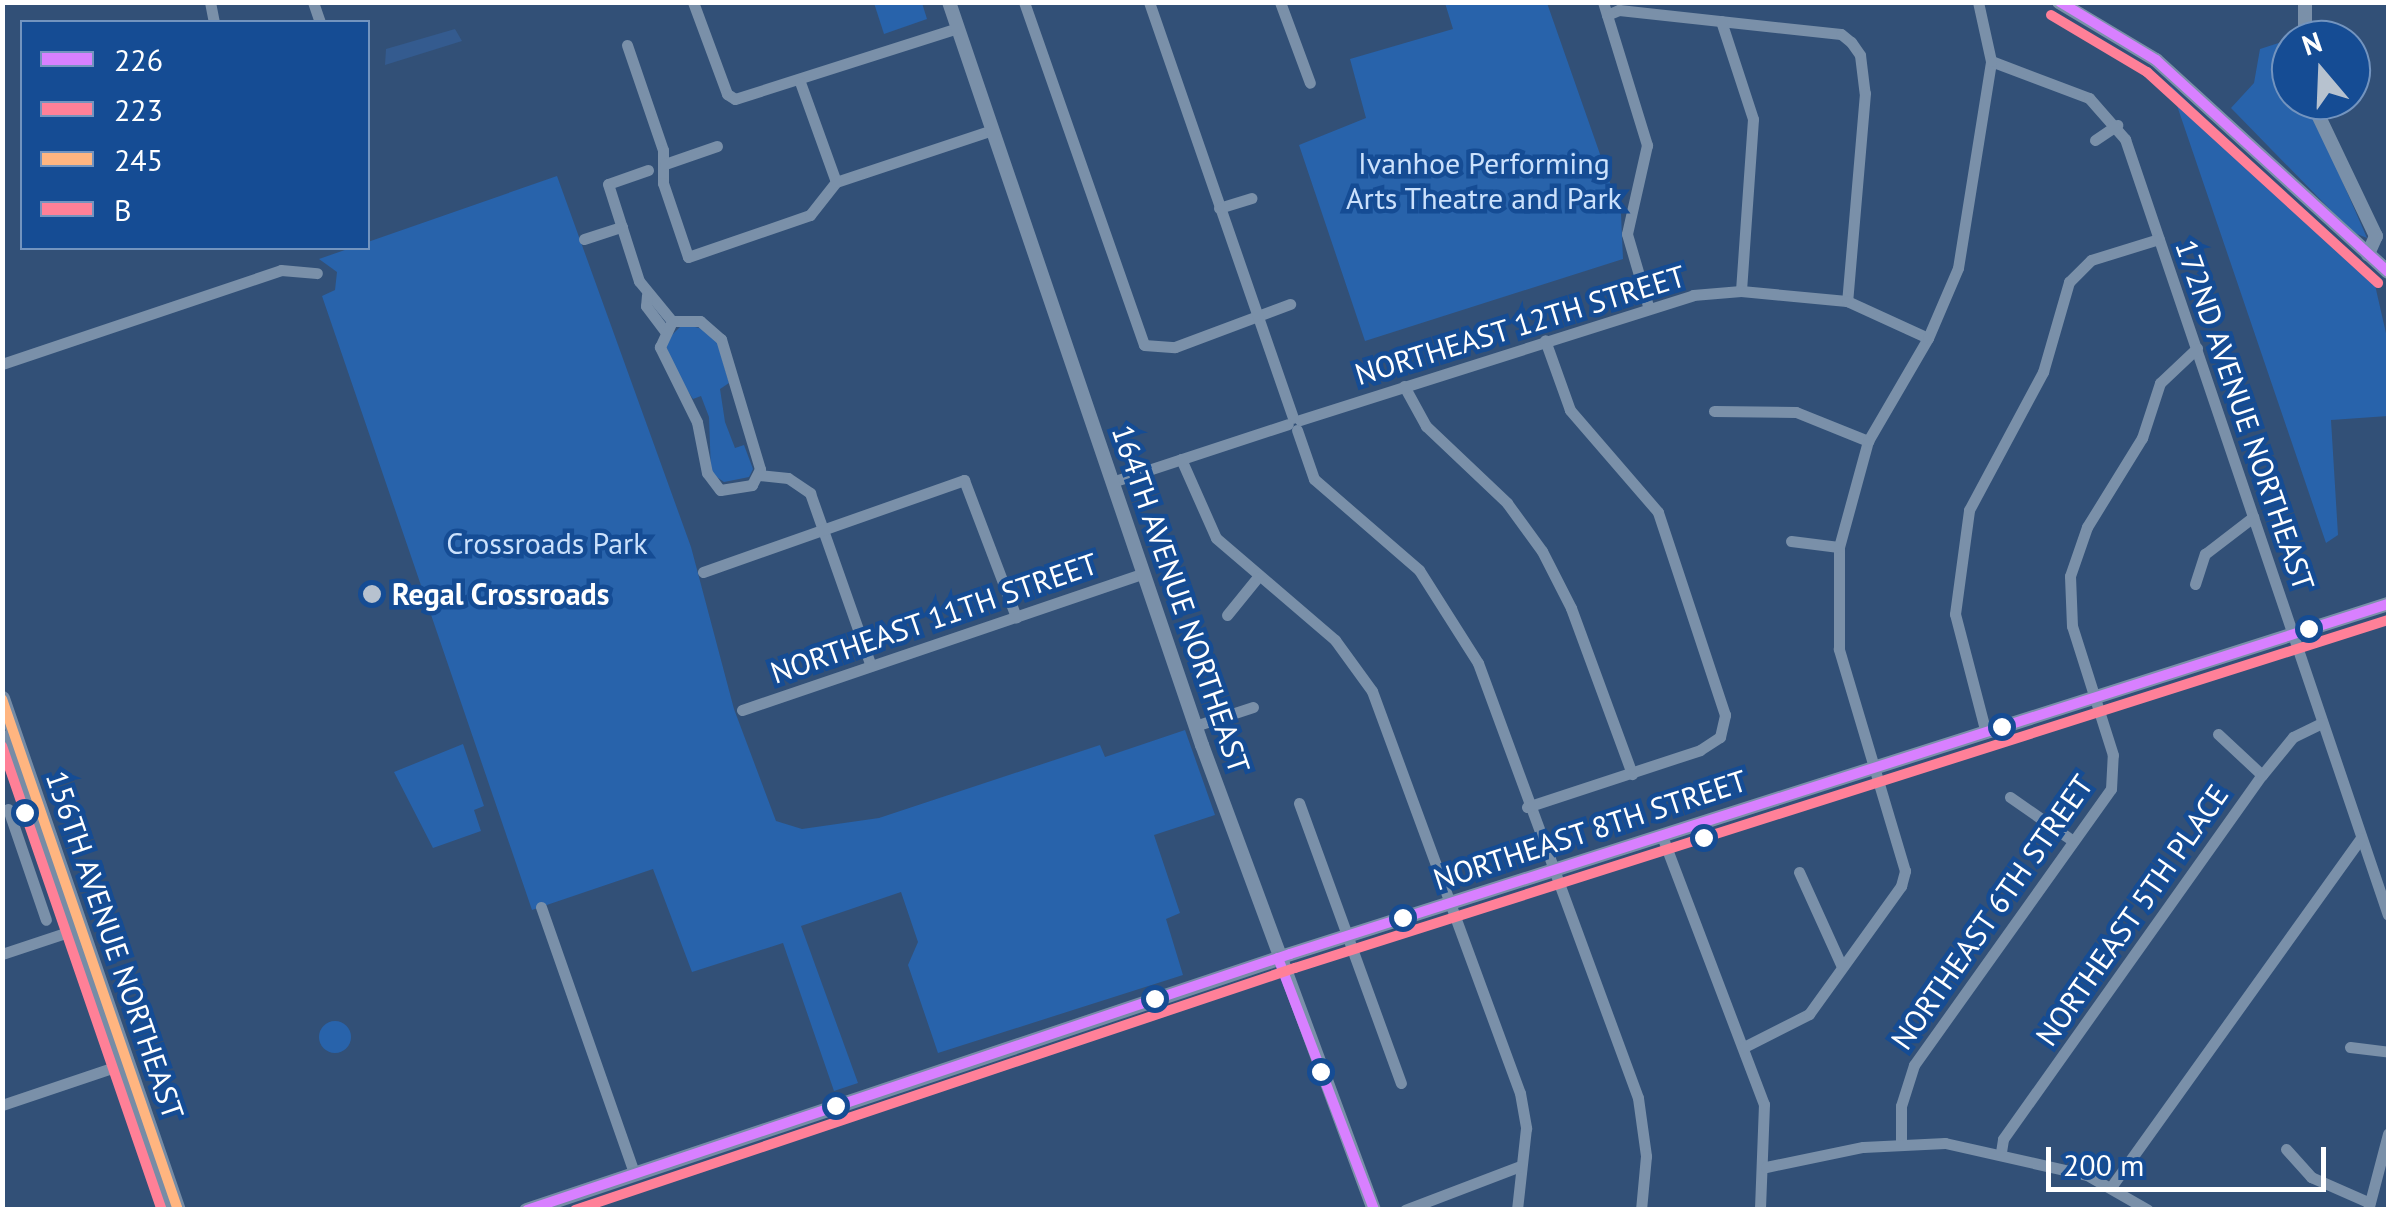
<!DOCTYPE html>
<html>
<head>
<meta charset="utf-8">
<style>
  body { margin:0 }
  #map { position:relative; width:2391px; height:1212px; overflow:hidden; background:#325077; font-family:"PT Sans",sans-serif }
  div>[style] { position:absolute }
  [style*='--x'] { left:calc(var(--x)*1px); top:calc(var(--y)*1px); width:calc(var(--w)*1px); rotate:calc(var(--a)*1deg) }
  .green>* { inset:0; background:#2863ab }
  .round { border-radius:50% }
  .water>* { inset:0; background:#345b8f }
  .minor>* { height:11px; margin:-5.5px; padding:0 5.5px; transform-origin:5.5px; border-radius:5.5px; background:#7a90a9 }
  .tertiary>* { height:14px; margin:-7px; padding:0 7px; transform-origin:7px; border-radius:7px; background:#7a90a9 }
  .secondary>* { height:15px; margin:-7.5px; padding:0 7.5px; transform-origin:7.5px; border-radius:7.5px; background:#768ca6 }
  .bus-1>* { height:10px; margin:-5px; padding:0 5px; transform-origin:5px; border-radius:5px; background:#d880ff }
  .bus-2>* { height:10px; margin:-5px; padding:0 5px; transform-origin:5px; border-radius:5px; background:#ff8098 }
  .bus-3>* { height:10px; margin:-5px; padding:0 5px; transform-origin:5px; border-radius:5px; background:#ffb580 }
  .bus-4>* { height:10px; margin:-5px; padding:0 5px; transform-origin:5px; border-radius:5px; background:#ff8097 }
  .dots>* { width:28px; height:28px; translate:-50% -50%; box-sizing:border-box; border:5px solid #154c94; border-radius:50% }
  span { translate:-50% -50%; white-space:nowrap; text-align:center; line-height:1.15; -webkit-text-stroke:9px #154c94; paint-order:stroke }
  .park-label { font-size:30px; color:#cbe1fc }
  .street-label { font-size:30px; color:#fff }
  .poi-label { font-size:30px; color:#fff; font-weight:700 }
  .left { translate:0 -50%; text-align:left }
  .frame { position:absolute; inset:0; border:5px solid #fff; pointer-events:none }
  .legend { position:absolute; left:20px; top:20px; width:350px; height:230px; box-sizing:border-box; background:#154c94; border:2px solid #7394bf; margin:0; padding:12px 18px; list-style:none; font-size:30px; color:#fff }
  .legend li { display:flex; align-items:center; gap:20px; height:50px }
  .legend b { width:50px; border:2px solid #7394bf }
  .north { position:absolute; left:2271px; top:20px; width:100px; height:100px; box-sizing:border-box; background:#154c94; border:2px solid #7394bf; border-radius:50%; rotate:341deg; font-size:28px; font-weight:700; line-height:40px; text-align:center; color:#fff }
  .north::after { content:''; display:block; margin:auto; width:35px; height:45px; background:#b7c2cf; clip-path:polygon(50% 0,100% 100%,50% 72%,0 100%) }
  .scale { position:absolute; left:2046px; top:1147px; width:280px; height:45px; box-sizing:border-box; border:5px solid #fff; border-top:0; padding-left:12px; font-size:30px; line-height:35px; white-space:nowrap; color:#fff; -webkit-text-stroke:8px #154c94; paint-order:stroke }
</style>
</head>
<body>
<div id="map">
  <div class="green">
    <i style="clip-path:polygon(874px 3px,922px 3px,927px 19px,884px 34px)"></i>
    <i style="clip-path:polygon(1445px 3px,1547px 3px,1621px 214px,1623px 259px,1365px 341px,1299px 145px,1366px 118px,1350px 59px,1453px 29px)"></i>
    <i style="clip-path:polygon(2294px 38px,2291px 100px,2307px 100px,2367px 238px,2352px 232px,2231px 108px,2254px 83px,2260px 49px)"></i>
    <i style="clip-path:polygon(2170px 85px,2375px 285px,2388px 342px,2388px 416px,2331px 420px,2338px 535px,2326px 543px)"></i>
    <i style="clip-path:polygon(557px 176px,691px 547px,734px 709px,776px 821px,802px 829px,879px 818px,1100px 745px,1105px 757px,1185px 730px,1215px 815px,1154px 835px,1180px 913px,1166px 919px,1183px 975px,938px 1053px,908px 965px,918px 942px,901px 892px,801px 926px,858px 1083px,834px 1091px,783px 943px,692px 972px,653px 869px,532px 910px,322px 296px,335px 290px,337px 272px,319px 259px)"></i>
    <i style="clip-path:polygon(683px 324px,711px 331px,717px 341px,729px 383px,720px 389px,725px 422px,735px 448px,744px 445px,753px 469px,749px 477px,724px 482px,711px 473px,709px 417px,701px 396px,693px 399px,674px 370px,665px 342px)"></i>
    <i style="clip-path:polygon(463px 744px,484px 806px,474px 810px,481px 831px,433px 848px,394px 772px)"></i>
    <i class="round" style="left:319px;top:1021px;width:32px;height:32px"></i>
  </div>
  <div class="water">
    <i style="clip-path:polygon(455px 29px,462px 41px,385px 65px,386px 49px)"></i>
  </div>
  <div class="minor">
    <i style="--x:210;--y:2;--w:20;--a:79"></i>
    <i style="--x:313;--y:2;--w:21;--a:71"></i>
    <i style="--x:693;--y:2;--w:98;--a:69.7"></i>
    <i style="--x:727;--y:94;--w:9;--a:32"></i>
    <i style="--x:735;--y:99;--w:233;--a:-17.7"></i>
    <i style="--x:1024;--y:2;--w:363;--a:70.7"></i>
    <i style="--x:1144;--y:345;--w:31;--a:4"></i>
    <i style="--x:1175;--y:347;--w:123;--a:-20.5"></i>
    <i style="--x:1149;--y:2;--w:440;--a:70.9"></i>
    <i style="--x:1280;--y:2;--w:86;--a:69.7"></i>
    <i style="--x:1603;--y:2;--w:150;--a:72.9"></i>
    <i style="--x:1647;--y:145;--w:91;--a:102.7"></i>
    <i style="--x:1627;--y:234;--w:75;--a:73.7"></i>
    <i style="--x:1607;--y:15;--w:13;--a:-23"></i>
    <i style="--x:1619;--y:10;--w:223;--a:6.2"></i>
    <i style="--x:1841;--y:34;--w:13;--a:39"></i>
    <i style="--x:1851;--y:42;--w:16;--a:55"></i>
    <i style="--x:1860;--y:55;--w:38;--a:83"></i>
    <i style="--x:1865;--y:93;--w:209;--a:94.9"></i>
    <i style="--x:1721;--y:21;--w:103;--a:71.9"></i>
    <i style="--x:1753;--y:119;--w:172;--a:94"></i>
    <i style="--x:627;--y:45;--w:111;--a:71.1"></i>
    <i style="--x:663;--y:150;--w:33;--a:90"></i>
    <i style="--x:663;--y:183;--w:78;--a:71.3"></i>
    <i style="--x:688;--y:257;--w:129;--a:-19"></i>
    <i style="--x:810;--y:215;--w:42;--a:-51.8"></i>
    <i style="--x:836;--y:182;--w:164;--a:-18.4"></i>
    <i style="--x:1991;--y:61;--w:105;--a:20.7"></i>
    <i style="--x:2089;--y:98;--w:55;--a:48.7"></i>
    <i style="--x:2125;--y:139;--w:819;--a:71.28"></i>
    <i style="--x:800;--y:82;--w:106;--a:70.2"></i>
    <i style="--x:2095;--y:140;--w:27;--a:-34"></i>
    <i style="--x:665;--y:164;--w:55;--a:-19.1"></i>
    <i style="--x:648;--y:170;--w:42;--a:160.7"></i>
    <i style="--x:608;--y:184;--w:102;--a:72.3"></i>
    <i style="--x:639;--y:281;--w:52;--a:50.5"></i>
    <i style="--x:1219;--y:208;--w:34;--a:-17"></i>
    <i style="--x:584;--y:239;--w:40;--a:-18"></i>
    <i style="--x:647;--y:295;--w:11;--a:95"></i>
    <i style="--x:646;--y:306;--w:31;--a:53"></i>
    <i style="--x:672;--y:321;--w:28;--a:0"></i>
    <i style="--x:700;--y:321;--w:28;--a:41"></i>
    <i style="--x:721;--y:339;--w:136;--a:73.3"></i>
    <i style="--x:760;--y:469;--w:18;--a:117"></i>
    <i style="--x:752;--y:485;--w:32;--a:171"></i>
    <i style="--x:720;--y:490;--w:21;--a:-127"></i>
    <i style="--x:707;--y:473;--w:52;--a:-101.1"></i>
    <i style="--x:697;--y:422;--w:84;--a:-116.3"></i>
    <i style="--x:660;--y:347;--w:29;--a:-65"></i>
    <i style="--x:2;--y:364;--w:294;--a:-18.6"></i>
    <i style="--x:281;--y:270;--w:36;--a:5"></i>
    <i style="--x:1404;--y:386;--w:46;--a:61.2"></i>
    <i style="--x:1426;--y:426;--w:112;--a:43.5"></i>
    <i style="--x:1507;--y:503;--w:59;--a:53.9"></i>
    <i style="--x:1542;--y:551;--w:64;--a:63"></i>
    <i style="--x:1571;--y:608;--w:177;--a:69.8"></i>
    <i style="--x:1714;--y:411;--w:82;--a:0.7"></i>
    <i style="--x:1796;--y:412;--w:78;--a:21.9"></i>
    <i style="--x:1300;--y:420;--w:412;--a:-17.6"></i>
    <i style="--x:1693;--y:295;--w:48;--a:-4.8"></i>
    <i style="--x:1741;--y:291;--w:106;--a:5.4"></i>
    <i style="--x:1847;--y:301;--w:89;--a:24.6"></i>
    <i style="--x:1297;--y:430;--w:52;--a:70.9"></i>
    <i style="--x:1314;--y:479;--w:139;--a:40.9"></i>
    <i style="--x:1419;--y:570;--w:110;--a:57.6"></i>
    <i style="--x:1478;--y:663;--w:463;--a:69.8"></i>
    <i style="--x:1638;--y:1098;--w:59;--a:82.1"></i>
    <i style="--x:1646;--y:1156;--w:54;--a:95.3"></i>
    <i style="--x:1181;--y:459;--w:86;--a:66.1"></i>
    <i style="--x:1216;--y:538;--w:157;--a:40.6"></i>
    <i style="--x:1335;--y:640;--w:63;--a:54"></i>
    <i style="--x:1372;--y:691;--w:428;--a:69.8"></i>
    <i style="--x:1520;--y:1093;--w:36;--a:80"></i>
    <i style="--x:1526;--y:1128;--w:82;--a:96.3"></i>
    <i style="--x:759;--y:475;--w:29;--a:6"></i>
    <i style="--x:788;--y:478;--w:27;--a:34"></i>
    <i style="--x:810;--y:493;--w:183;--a:70.6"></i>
    <i style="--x:1112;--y:482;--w:185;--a:-18.2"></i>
    <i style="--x:1791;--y:541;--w:48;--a:7.1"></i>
    <i style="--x:703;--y:572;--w:277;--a:-19.4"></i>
    <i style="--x:964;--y:480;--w:147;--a:69.2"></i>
    <i style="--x:2195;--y:584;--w:32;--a:-72"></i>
    <i style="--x:2205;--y:554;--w:61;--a:-37.6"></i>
    <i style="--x:1227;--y:615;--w:48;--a:-51"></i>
    <i style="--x:742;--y:710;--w:422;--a:-18.8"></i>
    <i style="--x:1195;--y:726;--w:61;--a:-18.1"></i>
    <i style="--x:1986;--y:733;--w:123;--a:-104.6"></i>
    <i style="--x:1955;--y:614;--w:105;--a:-82.3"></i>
    <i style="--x:1969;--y:510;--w:157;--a:-61.8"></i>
    <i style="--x:2043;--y:372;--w:94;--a:-73.9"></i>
    <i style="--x:2069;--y:282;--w:31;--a:-45"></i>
    <i style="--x:2091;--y:260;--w:71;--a:-17.2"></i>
    <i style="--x:2218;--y:734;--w:60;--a:43"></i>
    <i style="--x:2010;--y:797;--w:77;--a:34.9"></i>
    <i style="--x:1299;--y:803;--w:298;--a:70"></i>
    <i style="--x:1527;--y:807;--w:182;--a:-18.2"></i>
    <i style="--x:1700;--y:750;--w:24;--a:-33"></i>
    <i style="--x:1720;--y:737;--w:23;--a:-77"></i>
    <i style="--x:1725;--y:715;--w:214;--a:-108.3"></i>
    <i style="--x:1658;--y:512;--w:135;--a:-130.8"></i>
    <i style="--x:1570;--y:410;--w:74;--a:-109.7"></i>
    <i style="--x:8;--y:809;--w:117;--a:71.1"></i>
    <i style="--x:1662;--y:836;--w:287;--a:69.2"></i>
    <i style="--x:1764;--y:1104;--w:106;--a:92.2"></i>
    <i style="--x:1799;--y:872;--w:104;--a:65.6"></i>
    <i style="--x:541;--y:907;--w:282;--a:70.7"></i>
    <i style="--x:2;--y:954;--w:73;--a:-18.4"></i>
    <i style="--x:1744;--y:1047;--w:73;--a:-26.9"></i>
    <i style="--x:1809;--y:1014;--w:158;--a:-54.3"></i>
    <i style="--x:1901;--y:886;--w:16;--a:-75"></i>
    <i style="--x:1905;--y:871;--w:232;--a:-106.6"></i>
    <i style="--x:1839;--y:649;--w:102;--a:-90"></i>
    <i style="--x:1839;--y:547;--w:110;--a:-74.7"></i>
    <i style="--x:1868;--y:441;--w:119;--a:-59.8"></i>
    <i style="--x:1928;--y:338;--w:76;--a:-66.8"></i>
    <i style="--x:1958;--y:268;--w:210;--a:-80.9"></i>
    <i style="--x:1991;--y:61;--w:60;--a:-102.4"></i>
    <i style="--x:2350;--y:1047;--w:38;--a:7"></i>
    <i style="--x:2;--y:1105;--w:119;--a:-18.6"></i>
    <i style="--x:1901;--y:1142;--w:36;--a:-90"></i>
    <i style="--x:1901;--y:1106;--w:43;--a:-72.4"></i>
    <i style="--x:1914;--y:1065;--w:339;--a:-54.5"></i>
    <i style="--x:2111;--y:789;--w:34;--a:-87"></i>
    <i style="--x:2113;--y:755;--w:135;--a:-107.6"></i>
    <i style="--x:2072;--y:626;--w:50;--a:-92.3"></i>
    <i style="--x:2070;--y:576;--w:52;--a:-70.9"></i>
    <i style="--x:2087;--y:527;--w:105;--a:-58.3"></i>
    <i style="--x:2142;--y:438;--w:58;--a:-71.9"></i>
    <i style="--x:2160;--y:383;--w:51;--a:-43.4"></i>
    <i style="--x:2286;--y:1149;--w:38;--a:48"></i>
    <i style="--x:2311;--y:1177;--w:64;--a:23.8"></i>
    <i style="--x:2001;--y:1152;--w:13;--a:-81"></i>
    <i style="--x:2003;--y:1139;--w:447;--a:-54.6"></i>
    <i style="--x:2262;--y:775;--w:49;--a:-50.8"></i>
    <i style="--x:2293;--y:737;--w:32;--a:-26"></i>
    <i style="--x:1766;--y:1167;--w:99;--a:-11.7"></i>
    <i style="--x:1863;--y:1147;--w:82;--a:-2.8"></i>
    <i style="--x:1945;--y:1143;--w:146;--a:12.7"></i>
    <i style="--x:2087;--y:1175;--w:70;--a:29.8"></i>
    <i style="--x:2111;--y:1187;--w:429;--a:-54.4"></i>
    <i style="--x:1405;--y:1210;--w:123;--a:-20.9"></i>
    <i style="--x:2368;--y:1210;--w:79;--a:-75.3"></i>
  </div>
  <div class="tertiary">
    <i style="--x:949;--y:2;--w:785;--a:71.2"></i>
    <i style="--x:1202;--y:745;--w:496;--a:69.7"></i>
    <i style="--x:2059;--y:2;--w:113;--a:30.9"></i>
    <i style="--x:2156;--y:60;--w:314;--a:42.4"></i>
    <i style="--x:2305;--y:40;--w:38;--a:-90"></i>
    <i style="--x:2311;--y:100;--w:151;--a:64.5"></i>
    <i style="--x:2376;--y:236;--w:20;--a:114"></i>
    <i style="--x:1278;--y:958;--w:1165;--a:-17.69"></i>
  </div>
  <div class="secondary">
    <i style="--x:2;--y:698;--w:541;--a:71.03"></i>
    <i style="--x:2;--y:737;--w:500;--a:70.99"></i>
    <i style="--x:526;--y:1210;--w:793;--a:-18.53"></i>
  </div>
  <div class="bus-1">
    <i style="--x:2060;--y:2;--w:112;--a:31.1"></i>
    <i style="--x:2156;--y:60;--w:314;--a:42.4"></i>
    <i style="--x:1278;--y:958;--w:270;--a:69.1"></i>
    <i style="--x:527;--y:1210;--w:805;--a:-18.55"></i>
    <i style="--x:1290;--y:954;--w:1152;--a:-17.68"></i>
  </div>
  <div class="bus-2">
    <i style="--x:2051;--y:15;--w:112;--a:30.7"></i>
    <i style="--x:2147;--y:72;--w:313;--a:42.4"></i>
    <i style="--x:575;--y:1210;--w:760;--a:-18.58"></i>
    <i style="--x:1295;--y:968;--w:1147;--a:-17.66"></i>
  </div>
  <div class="bus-3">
    <i style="--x:2;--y:699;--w:540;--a:71"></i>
  </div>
  <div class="bus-4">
    <i style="--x:2;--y:746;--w:491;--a:71"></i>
  </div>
  <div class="dots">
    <i style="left:372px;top:594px;background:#b7c2cf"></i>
    <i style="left:2309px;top:629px;background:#fff"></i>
    <i style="left:2002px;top:727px;background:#fff"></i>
    <i style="left:25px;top:813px;background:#fff"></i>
    <i style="left:1704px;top:838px;background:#fff"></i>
    <i style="left:1403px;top:918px;background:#fff"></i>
    <i style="left:1155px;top:999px;background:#fff"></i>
    <i style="left:1321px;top:1072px;background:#fff"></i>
    <i style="left:836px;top:1106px;background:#fff"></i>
  </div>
  <div class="park-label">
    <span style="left:1484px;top:180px">Ivanhoe Performing<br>Arts Theatre and Park</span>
    <span style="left:547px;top:543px">Crossroads Park</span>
  </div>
  <div class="street-label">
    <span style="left:1520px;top:325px;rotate:-17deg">NORTHEAST 12TH STREET</span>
    <span style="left:2245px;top:415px;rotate:71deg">172ND AVENUE NORTHEAST</span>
    <span style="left:1181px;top:599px;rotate:71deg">164TH AVENUE NORTHEAST</span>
    <span style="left:934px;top:618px;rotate:-19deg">NORTHEAST 11TH STREET</span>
    <span style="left:1590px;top:830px;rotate:-18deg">NORTHEAST 8TH STREET</span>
    <span style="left:1992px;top:912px;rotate:-55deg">NORTHEAST 6TH STREET</span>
    <span style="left:2132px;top:915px;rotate:-55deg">NORTHEAST 5TH PLACE</span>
    <span style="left:115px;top:945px;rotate:71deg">156TH AVENUE NORTHEAST</span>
  </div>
  <div class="poi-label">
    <span class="left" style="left:392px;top:594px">Regal Crossroads</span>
  </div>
  <div class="frame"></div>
  <ul class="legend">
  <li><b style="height:12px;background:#d880ff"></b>226</li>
  <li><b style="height:12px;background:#ff8098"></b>223</li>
  <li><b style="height:12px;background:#ffb580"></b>245</li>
  <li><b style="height:12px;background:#ff8097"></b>B</li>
  </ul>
  <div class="north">N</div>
  <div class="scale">200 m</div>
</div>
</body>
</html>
